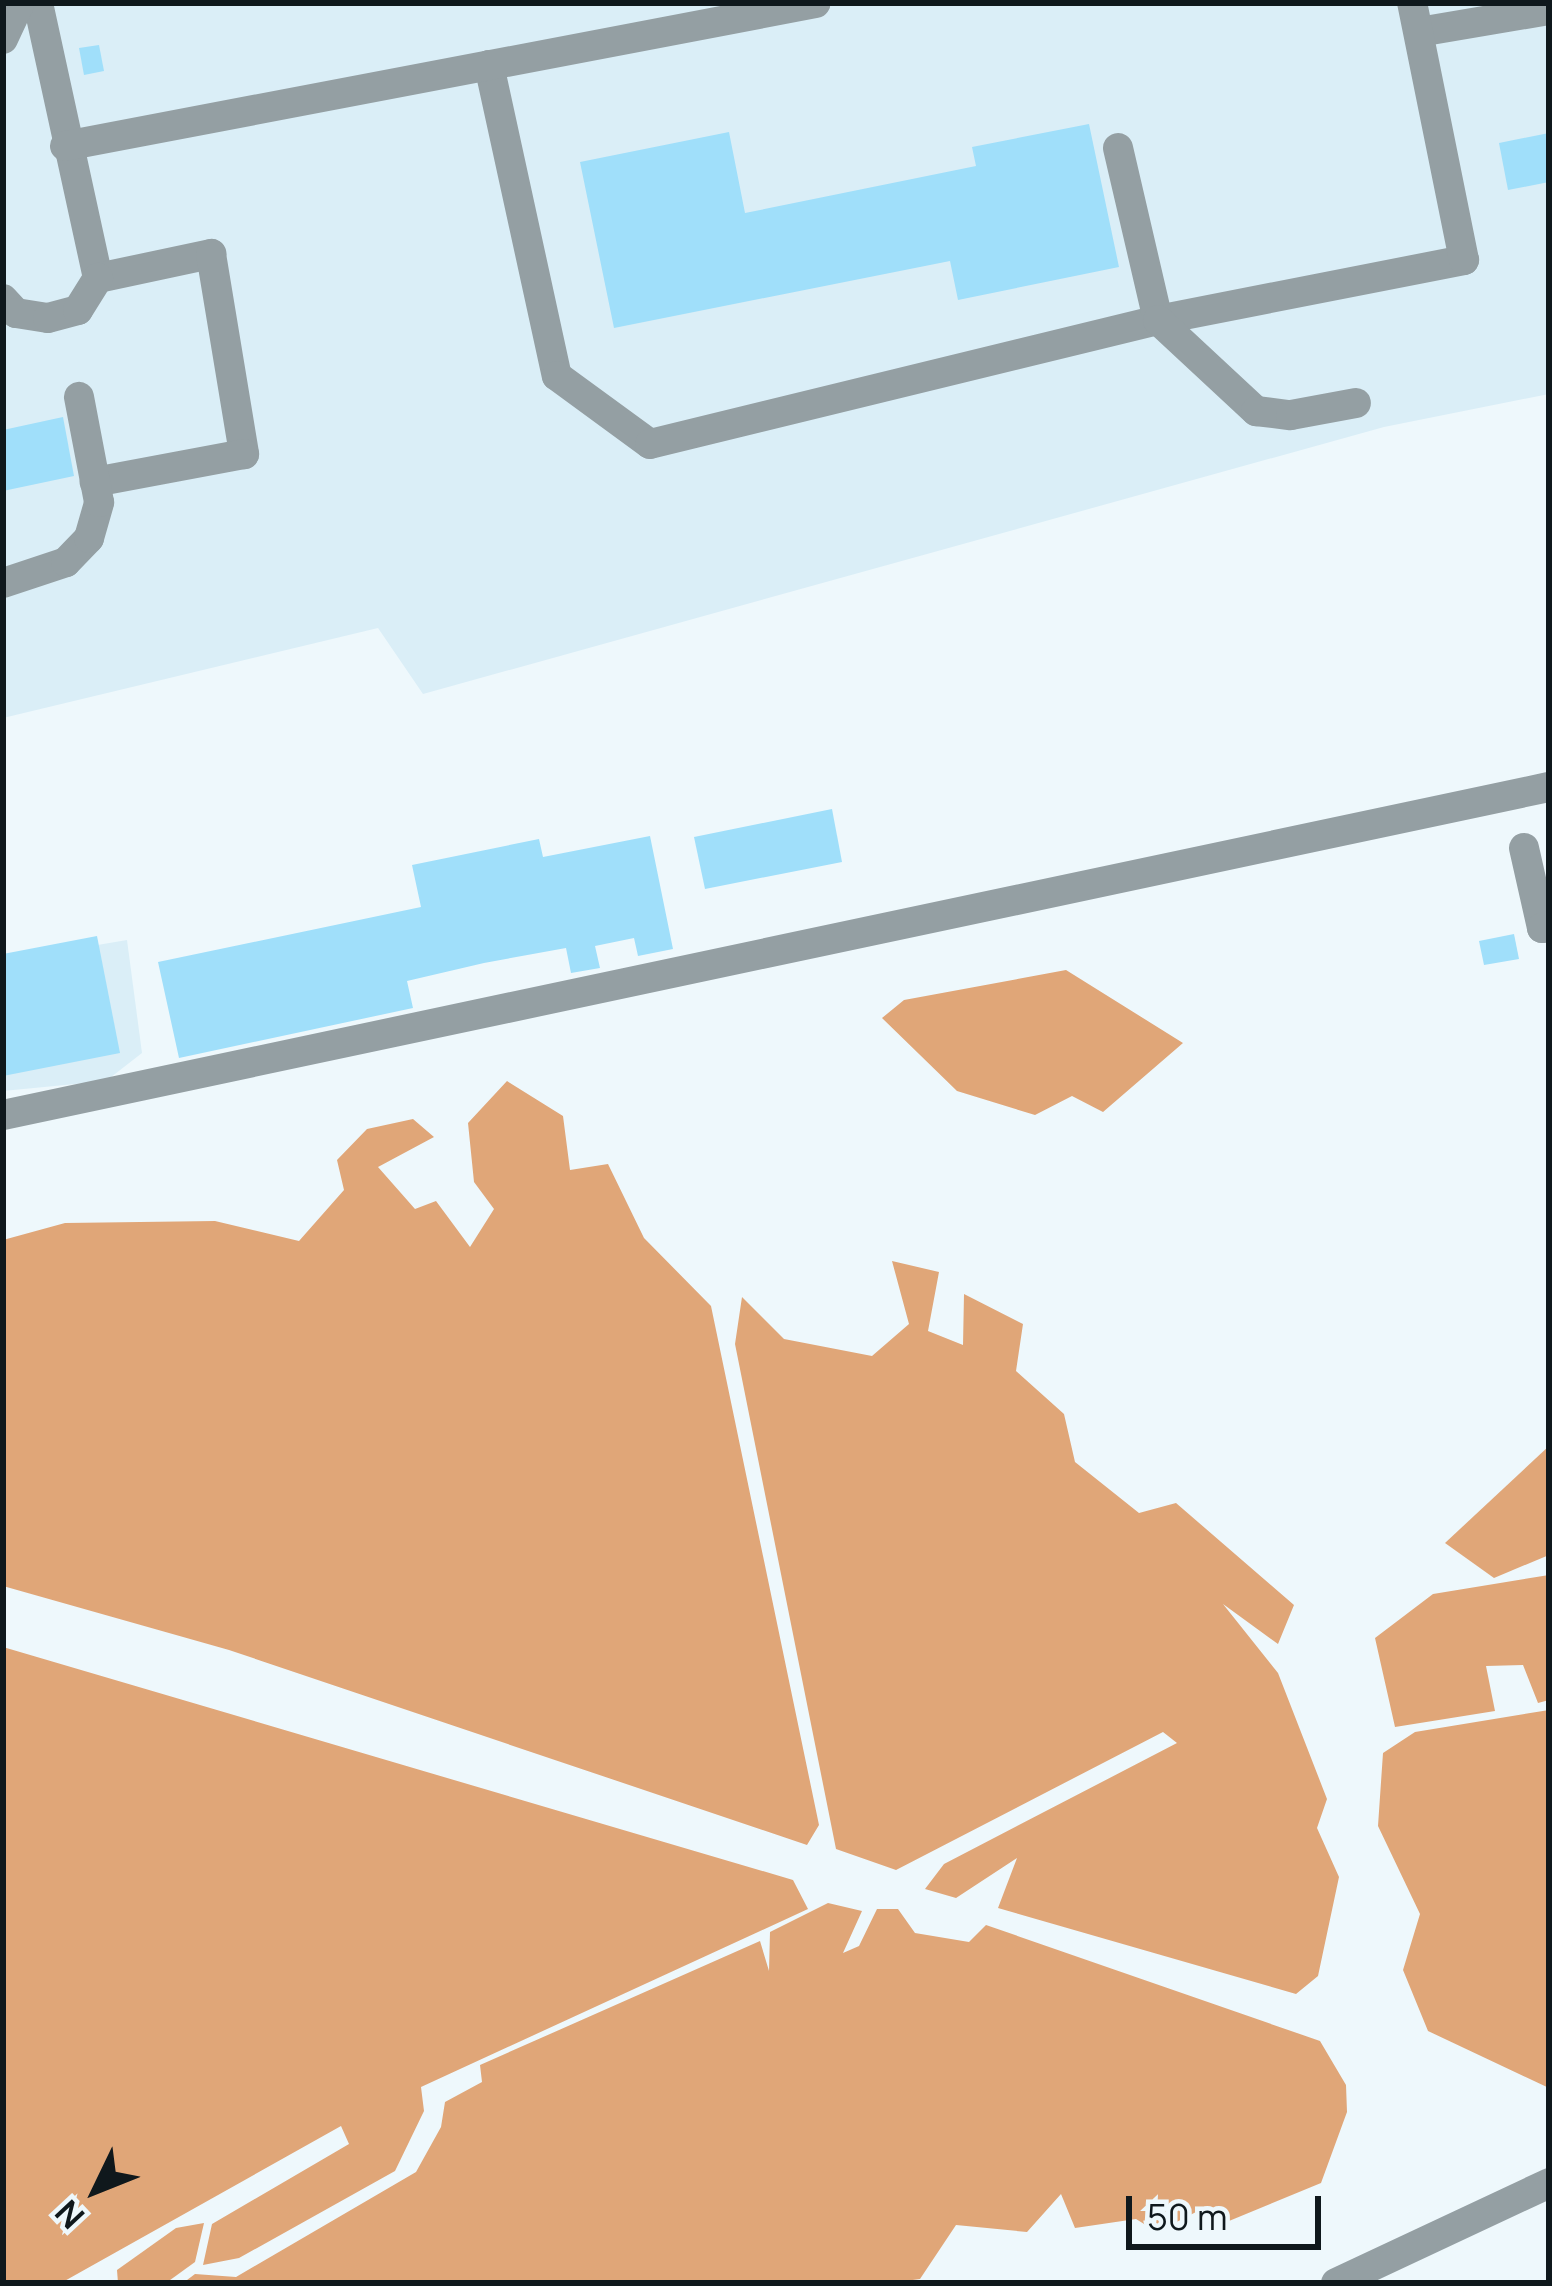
<!DOCTYPE html>
<html>
<head>
<meta charset="utf-8">
<style>
  body { margin:0 }
  #map { position:relative; width:1552px; height:2286px; overflow:hidden; background:#eef8fc; font-family:Manrope,sans-serif }
  div>[style] { position:absolute }
  [style*='--x'] { left:calc(var(--x)*1px); top:calc(var(--y)*1px); width:calc(var(--w)*1px); rotate:calc(var(--a)*1deg) }
  .built>* { inset:0; background:#daeef7 }
  .forest>* { inset:0; background:#e0a678 }
  .building>* { inset:0; background:#a0dffa }
  .minor>* { height:30px; margin:-15px; padding:0 15px; transform-origin:15px; border-radius:15px; background:#949fa3 }
  span { translate:-50% -50%; white-space:nowrap; text-align:center; line-height:1.15; -webkit-text-stroke:9px #eef8fc; paint-order:stroke }
  .frame { position:absolute; inset:0; border:6px solid #0f181c; pointer-events:none }
  .north { position:absolute; left:36px; top:2130px; width:120px; height:120px; -webkit-text-stroke:9px #eef8fc; paint-order:stroke; rotate:227deg; font-size:33px; font-weight:700; line-height:48px; text-align:center; color:#0f181c }
  .north::after { content:''; display:block; margin:auto; width:42px; height:54px; background:#0f181c; clip-path:polygon(50% 0,100% 100%,50% 72%,0 100%) }
  .scale { position:absolute; left:1126px; top:2196px; width:195px; height:54px; box-sizing:border-box; border:6px solid #0f181c; border-top:0; padding-left:15px; font-size:36px; line-height:42px; white-space:nowrap; color:#0f181c; -webkit-text-stroke:9px #eef8fc; paint-order:stroke }
</style>
</head>
<body>
<div id="map">
  <div class="built">
    <i style="clip-path:polygon(3px 3px,1549px 3px,1549px 394px,1384px 427px,423px 694px,378px 628px,3px 718px)"></i>
    <i style="clip-path:polygon(127px 940px,142px 1053px,106px 1081px,3px 1091px,3px 961px)"></i>
  </div>
  <div class="forest">
    <i style="clip-path:polygon(1066px 970px,1183px 1043px,1103px 1112px,1072px 1096px,1035px 1115px,957px 1091px,882px 1018px,904px 1000px)"></i>
    <i style="clip-path:polygon(507px 1081px,563px 1116px,570px 1170px,608px 1164px,644px 1238px,711px 1306px,819px 1825px,807px 1845px,229px 1650px,3px 1586px,3px 1240px,65px 1223px,215px 1221px,299px 1241px,344px 1190px,337px 1160px,367px 1129px,413px 1119px,434px 1137px,378px 1167px,415px 1209px,436px 1201px,470px 1247px,494px 1209px,474px 1182px,468px 1123px)"></i>
    <i style="clip-path:polygon(892px 1261px,939px 1272px,928px 1331px,963px 1345px,964px 1294px,1023px 1324px,1016px 1371px,1064px 1414px,1075px 1462px,1139px 1513px,1176px 1503px,1294px 1605px,1278px 1644px,1223px 1604px,1278px 1673px,1327px 1799px,1317px 1828px,1339px 1877px,1318px 1976px,1296px 1994px,998px 1908px,1017px 1858px,956px 1898px,925px 1889px,944px 1864px,1177px 1743px,1163px 1732px,896px 1870px,836px 1849px,735px 1344px,742px 1297px,784px 1339px,872px 1356px,909px 1324px)"></i>
    <i style="clip-path:polygon(1549px 1446px,1549px 1555px,1494px 1578px,1445px 1543px)"></i>
    <i style="clip-path:polygon(1549px 1575px,1549px 1700px,1538px 1703px,1523px 1665px,1486px 1666px,1495px 1711px,1395px 1727px,1375px 1638px,1433px 1594px)"></i>
    <i style="clip-path:polygon(3px 1647px,793px 1880px,808px 1909px,421px 2087px,424px 2111px,395px 2171px,239px 2258px,203px 2265px,212px 2224px,349px 2144px,341px 2126px,61px 2283px,3px 2283px)"></i>
    <i style="clip-path:polygon(1549px 1710px,1549px 2088px,1428px 2031px,1403px 1970px,1420px 1914px,1378px 1826px,1383px 1753px,1415px 1732px)"></i>
    <i style="clip-path:polygon(828px 1903px,862px 1911px,843px 1953px,859px 1946px,877px 1909px,898px 1909px,915px 1933px,969px 1942px,986px 1925px,1320px 2041px,1346px 2085px,1347px 2112px,1321px 2183px,1229px 2221px,1198px 2211px,1157px 2232px,1136px 2219px,1075px 2228px,1061px 2194px,1027px 2232px,956px 2225px,920px 2279px,891px 2283px,183px 2283px,195px 2274px,236px 2277px,416px 2172px,441px 2127px,445px 2102px,482px 2082px,480px 2065px,760px 1941px,769px 1971px,770px 1932px)"></i>
    <i style="clip-path:polygon(204px 2223px,195px 2262px,166px 2283px,118px 2283px,117px 2270px,176px 2228px)"></i>
  </div>
  <div class="building">
    <i style="clip-path:polygon(99px 45px,104px 71px,84px 75px,79px 48px)"></i>
    <i style="clip-path:polygon(1089px 124px,1119px 267px,958px 300px,950px 261px,614px 328px,580px 162px,729px 132px,745px 213px,976px 166px,972px 147px)"></i>
    <i style="clip-path:polygon(1549px 133px,1549px 182px,1508px 190px,1499px 143px)"></i>
    <i style="clip-path:polygon(63px 417px,74px 476px,3px 491px,3px 430px)"></i>
    <i style="clip-path:polygon(832px 809px,842px 862px,705px 889px,694px 837px)"></i>
    <i style="clip-path:polygon(650px 836px,673px 949px,638px 956px,634px 938px,595px 946px,600px 968px,571px 973px,566px 948px,484px 963px,407px 981px,413px 1008px,179px 1058px,158px 962px,421px 907px,412px 865px,539px 839px,543px 857px)"></i>
    <i style="clip-path:polygon(1514px 934px,1519px 959px,1484px 965px,1479px 941px)"></i>
    <i style="clip-path:polygon(97px 936px,120px 1053px,3px 1076px,3px 954px)"></i>
  </div>
  <div class="minor">
    <i style="--x:38;--y:3;--w:281;--a:77.7"></i>
    <i style="--x:98;--y:278;--w:116;--a:-12"></i>
    <i style="--x:211;--y:254;--w:203;--a:80.6"></i>
    <i style="--x:244;--y:454;--w:152;--a:169.4"></i>
    <i style="--x:1419;--y:32;--w:132;--a:-9.6"></i>
    <i style="--x:3;--y:39;--w:40;--a:-65"></i>
    <i style="--x:489;--y:65;--w:318;--a:77.7"></i>
    <i style="--x:557;--y:376;--w:115;--a:36.2"></i>
    <i style="--x:650;--y:444;--w:523;--a:-13.72"></i>
    <i style="--x:1158;--y:320;--w:312;--a:-11.1"></i>
    <i style="--x:1464;--y:260;--w:262;--a:-101.4"></i>
    <i style="--x:65;--y:146;--w:764;--a:-10.78"></i>
    <i style="--x:1118;--y:148;--w:177;--a:76.9"></i>
    <i style="--x:1158;--y:320;--w:134;--a:42.9"></i>
    <i style="--x:1256;--y:411;--w:35;--a:7"></i>
    <i style="--x:1291;--y:415;--w:66;--a:-10.5"></i>
    <i style="--x:3;--y:299;--w:19;--a:47"></i>
    <i style="--x:16;--y:313;--w:32;--a:9"></i>
    <i style="--x:48;--y:318;--w:31;--a:-15"></i>
    <i style="--x:78;--y:310;--w:38;--a:-58"></i>
    <i style="--x:3;--y:583;--w:66;--a:-18.4"></i>
    <i style="--x:66;--y:562;--w:33;--a:-46"></i>
    <i style="--x:89;--y:538;--w:37;--a:-74"></i>
    <i style="--x:99;--y:502;--w:107;--a:-100.8"></i>
    <i style="--x:1524;--y:848;--w:82;--a:77.3"></i>
    <i style="--x:1542;--y:928;--w:7;--a:-16"></i>
    <i style="--x:3;--y:1115;--w:1580;--a:-11.98"></i>
    <i style="--x:1336;--y:2283;--w:235;--a:-25.1"></i>
  </div>
  <div class="frame"></div>
  <div class="north">N</div>
  <div class="scale">50 m</div>
</div>
</body>
</html>
